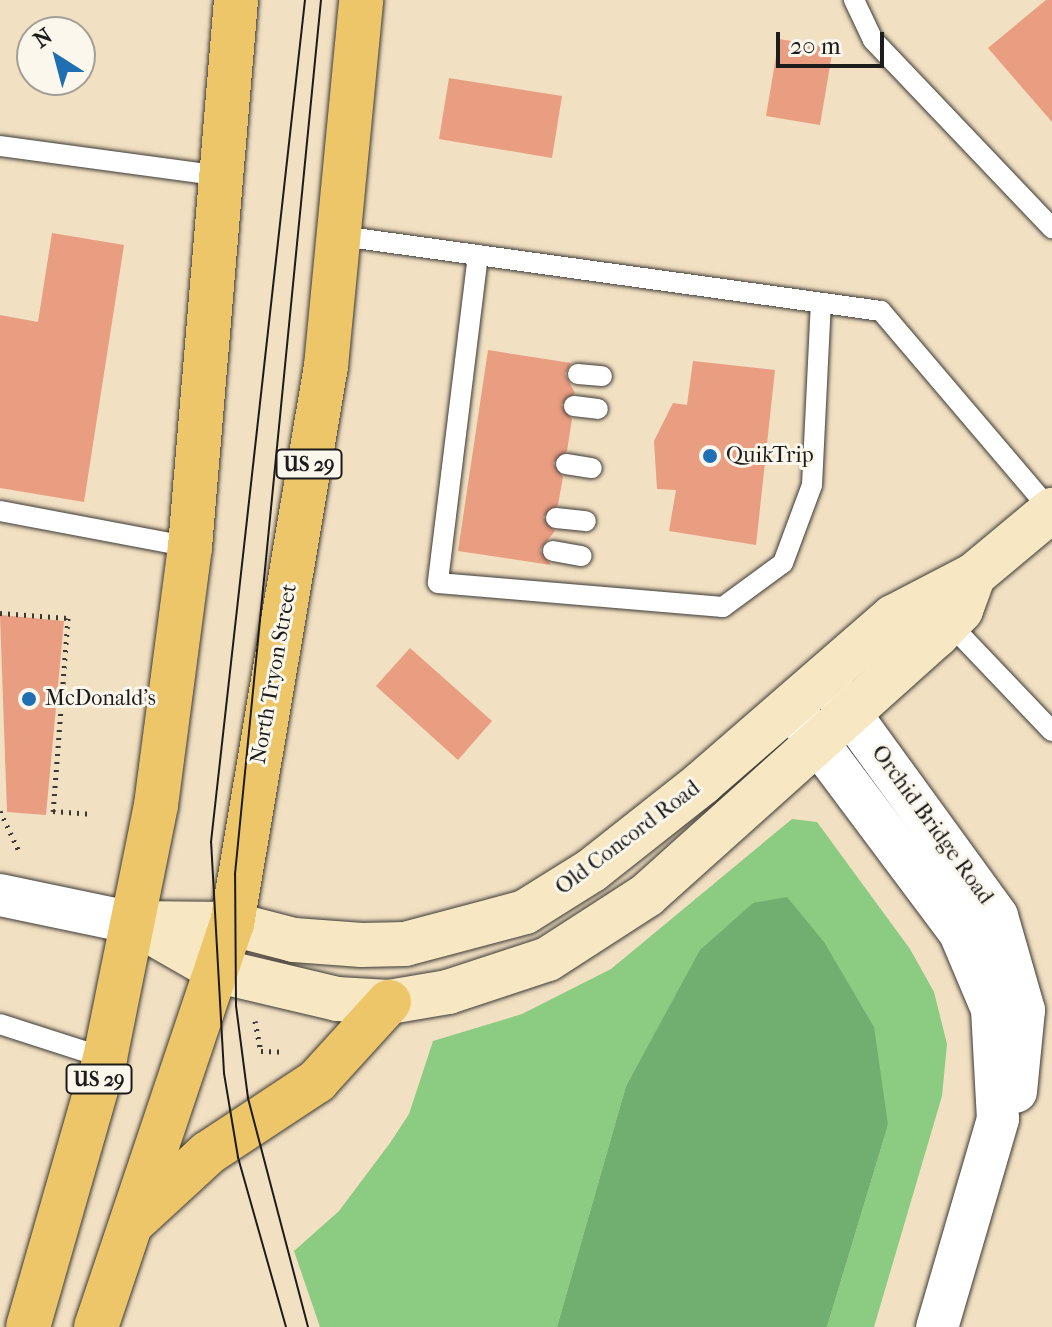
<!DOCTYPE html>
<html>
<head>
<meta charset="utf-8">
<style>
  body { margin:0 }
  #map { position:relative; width:1052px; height:1327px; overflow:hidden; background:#f2e0c2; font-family:"IM FELL French Canon",serif }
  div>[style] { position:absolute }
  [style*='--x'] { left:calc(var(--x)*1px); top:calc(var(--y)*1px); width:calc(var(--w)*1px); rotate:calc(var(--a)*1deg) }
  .green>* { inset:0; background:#8ccb82 }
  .forest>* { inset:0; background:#71af70 }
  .building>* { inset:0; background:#e99d81 }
  .path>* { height:5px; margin-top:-2.5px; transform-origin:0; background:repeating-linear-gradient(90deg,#3c3935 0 2px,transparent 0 8px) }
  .roads { filter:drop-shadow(0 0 2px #3c3935) drop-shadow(0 0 2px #3c3935) }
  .lane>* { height:20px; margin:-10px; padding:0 10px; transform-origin:10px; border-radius:10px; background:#fff }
  .street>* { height:42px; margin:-21px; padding:0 21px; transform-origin:21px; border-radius:21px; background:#fff }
  .secondary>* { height:44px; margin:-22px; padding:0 22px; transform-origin:22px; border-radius:22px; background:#f7e8c3 }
  .primary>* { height:44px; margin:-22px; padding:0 22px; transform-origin:22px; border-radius:22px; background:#ecc669 }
  .tram>* { height:2px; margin:-1px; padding:0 1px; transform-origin:1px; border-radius:1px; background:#1c1c1c }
  .dots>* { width:22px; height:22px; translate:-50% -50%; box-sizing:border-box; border:4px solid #fbf7ec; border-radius:50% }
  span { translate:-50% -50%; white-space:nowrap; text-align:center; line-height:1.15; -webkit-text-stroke:6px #fbf7ec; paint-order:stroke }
  .shield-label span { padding:2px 6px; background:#fbf7ec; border:2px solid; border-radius:6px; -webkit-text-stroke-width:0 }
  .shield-label { font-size:20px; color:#1c1c1c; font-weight:700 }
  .poi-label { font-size:22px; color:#1c1c1c }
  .left { translate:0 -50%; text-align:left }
  .street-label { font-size:22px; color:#1c1c1c }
  .north { position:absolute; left:16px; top:16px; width:80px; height:80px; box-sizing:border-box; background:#fbf7ec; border:2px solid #a29f99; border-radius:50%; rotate:324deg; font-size:22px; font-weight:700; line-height:32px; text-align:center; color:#1c1c1c }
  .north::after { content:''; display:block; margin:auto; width:28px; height:36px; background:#1f6fb2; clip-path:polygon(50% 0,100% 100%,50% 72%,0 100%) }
  .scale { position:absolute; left:776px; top:32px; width:108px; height:36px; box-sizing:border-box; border:4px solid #1c1c1c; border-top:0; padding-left:10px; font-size:24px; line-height:28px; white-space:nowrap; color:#1c1c1c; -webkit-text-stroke:6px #fbf7ec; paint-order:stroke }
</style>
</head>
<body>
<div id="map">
  <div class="green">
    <i style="clip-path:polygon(792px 819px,817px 822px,910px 949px,934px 992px,947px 1044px,942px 1096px,874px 1327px,827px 1327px,888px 1125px,701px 950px,626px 1086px,557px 1327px,320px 1327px,294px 1251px,339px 1211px,390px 1143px,409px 1114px,433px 1041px,522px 1014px,611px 969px)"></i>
  </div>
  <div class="forest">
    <i style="clip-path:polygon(787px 897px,824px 942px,874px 1027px,888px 1125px,827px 1327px,557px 1327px,626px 1086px,700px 950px,753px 903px)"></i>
  </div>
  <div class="building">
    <i style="clip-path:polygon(1046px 0,1052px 0,1052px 122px,988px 48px)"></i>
    <i style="clip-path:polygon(779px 39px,833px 48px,820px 125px,766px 116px)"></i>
    <i style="clip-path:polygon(449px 78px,562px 96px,552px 158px,439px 139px)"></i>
    <i style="clip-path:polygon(52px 233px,124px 245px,84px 502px,0 488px,0 315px,38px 322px)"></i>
    <i style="clip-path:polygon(488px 350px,571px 363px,565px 374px,575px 393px,561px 405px,572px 419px,567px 451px,553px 463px,563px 477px,558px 505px,543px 517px,555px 531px,540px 550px,551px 565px,458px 551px)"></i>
    <i style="clip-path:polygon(693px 361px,775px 370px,756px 545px,669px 531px,676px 490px,657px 489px,654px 441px,673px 403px,687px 405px)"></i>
    <i style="clip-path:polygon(0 615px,64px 621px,46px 815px,7px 812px)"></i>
    <i style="clip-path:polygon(410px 648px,492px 721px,458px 760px,376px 686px)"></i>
  </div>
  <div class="path">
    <i style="--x:0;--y:613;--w:68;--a:4.2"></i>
    <i style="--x:68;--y:618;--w:194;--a:94.4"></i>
    <i style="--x:53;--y:811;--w:40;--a:4.3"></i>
    <i style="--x:0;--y:811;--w:44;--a:64.6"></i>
    <i style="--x:255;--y:1021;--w:31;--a:79"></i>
    <i style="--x:261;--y:1051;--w:24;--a:2"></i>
  </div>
  <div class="roads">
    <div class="lane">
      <i style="--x:854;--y:0;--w:44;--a:64.6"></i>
      <i style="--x:873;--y:40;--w:260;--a:46.4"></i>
      <i style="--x:0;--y:146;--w:224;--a:7.7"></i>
      <i style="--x:341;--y:236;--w:545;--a:7.91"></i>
      <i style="--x:881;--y:311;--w:262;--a:49.6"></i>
      <i style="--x:478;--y:255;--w:330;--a:97"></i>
      <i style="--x:438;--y:583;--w:286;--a:4.8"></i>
      <i style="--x:723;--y:607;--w:74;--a:-36.3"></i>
      <i style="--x:783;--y:563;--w:83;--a:-69.6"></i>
      <i style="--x:812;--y:485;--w:182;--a:-87.2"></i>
      <i style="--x:578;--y:374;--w:24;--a:5"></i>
      <i style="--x:574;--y:406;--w:24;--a:7"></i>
      <i style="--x:566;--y:464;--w:26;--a:9"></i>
      <i style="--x:0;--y:511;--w:193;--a:10.7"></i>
      <i style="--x:556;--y:518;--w:30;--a:6"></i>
      <i style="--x:553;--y:551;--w:29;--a:10"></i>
      <i style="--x:949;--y:623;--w:149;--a:46.4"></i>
      <i style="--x:0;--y:1024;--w:110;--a:17.9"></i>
    </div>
    <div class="street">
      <i style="--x:830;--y:686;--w:284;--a:54"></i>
      <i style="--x:997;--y:916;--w:98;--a:74"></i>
      <i style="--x:1024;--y:1010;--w:82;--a:95.6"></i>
      <i style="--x:797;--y:715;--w:272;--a:53.2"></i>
      <i style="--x:960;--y:933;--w:82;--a:67.2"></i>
      <i style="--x:992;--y:1009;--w:110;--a:86.9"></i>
      <i style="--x:998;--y:1119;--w:217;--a:106.3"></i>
      <i style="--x:0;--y:895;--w:137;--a:11.8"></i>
    </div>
    <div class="secondary">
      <i style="--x:134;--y:923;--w:98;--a:0.6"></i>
      <i style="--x:232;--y:924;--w:64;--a:14.5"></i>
      <i style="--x:294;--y:940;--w:68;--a:4.2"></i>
      <i style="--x:362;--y:945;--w:43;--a:-1.3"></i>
      <i style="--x:405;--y:944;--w:124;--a:-14.9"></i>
      <i style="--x:525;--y:912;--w:79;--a:-32.1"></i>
      <i style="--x:592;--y:870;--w:140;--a:-38.3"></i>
      <i style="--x:702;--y:783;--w:253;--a:-41"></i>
      <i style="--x:893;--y:617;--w:91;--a:-27.4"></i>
      <i style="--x:974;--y:575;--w:102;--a:-39.8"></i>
      <i style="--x:140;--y:926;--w:91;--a:29.7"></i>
      <i style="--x:219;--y:971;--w:121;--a:13.3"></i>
      <i style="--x:337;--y:999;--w:52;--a:3.3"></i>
      <i style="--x:389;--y:1002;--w:60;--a:-9.6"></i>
      <i style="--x:448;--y:992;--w:105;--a:-18.3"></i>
      <i style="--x:548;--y:959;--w:118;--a:-32.9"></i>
      <i style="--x:647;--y:895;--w:388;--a:-41.9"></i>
      <i style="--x:936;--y:636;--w:36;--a:-46"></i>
      <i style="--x:961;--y:610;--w:37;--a:-70"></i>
    </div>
    <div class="primary">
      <i style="--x:132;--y:1223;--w:103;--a:-42.6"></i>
      <i style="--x:208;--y:1153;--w:131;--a:-33.4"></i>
      <i style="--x:317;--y:1081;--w:107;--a:-47.7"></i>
      <i style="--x:28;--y:1327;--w:280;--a:-74"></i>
      <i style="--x:105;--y:1058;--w:258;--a:-78.6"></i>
      <i style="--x:156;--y:805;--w:260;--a:-82.5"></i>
      <i style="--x:190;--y:547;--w:549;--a:-85.19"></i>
      <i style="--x:96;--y:1327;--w:425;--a:-71.4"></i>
      <i style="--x:232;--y:924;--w:566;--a:-80.44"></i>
      <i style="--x:326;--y:366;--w:368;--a:-84.5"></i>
    </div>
  </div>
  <div class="tram">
    <i style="--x:286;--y:1327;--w:177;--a:-105.8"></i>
    <i style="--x:238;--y:1157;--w:85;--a:-99.5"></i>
    <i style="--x:224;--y:1073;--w:231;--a:-93.2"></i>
    <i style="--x:211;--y:842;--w:847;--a:-83.63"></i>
    <i style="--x:308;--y:1327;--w:237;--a:-104.7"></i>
    <i style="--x:248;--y:1098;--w:93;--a:-97.4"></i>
    <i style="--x:236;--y:1006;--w:132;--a:-90.4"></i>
    <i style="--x:235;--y:874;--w:878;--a:-84.38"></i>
  </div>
  <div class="dots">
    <i style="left:710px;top:456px;background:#1f6fb2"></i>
    <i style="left:29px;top:699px;background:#1f6fb2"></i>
  </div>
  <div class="shield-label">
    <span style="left:309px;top:464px">US 29</span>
    <span style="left:99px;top:1079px">US 29</span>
  </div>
  <div class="poi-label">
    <span class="left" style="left:726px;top:456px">QuikTrip</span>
    <span class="left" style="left:45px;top:699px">McDonald's</span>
  </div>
  <div class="street-label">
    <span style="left:274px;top:674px;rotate:-80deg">North Tryon Street</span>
    <span style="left:932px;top:825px;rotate:54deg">Orchid Bridge Road</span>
    <span style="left:628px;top:838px;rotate:-37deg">Old Concord Road</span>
  </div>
  <div class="north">N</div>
  <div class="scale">20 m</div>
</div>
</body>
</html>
